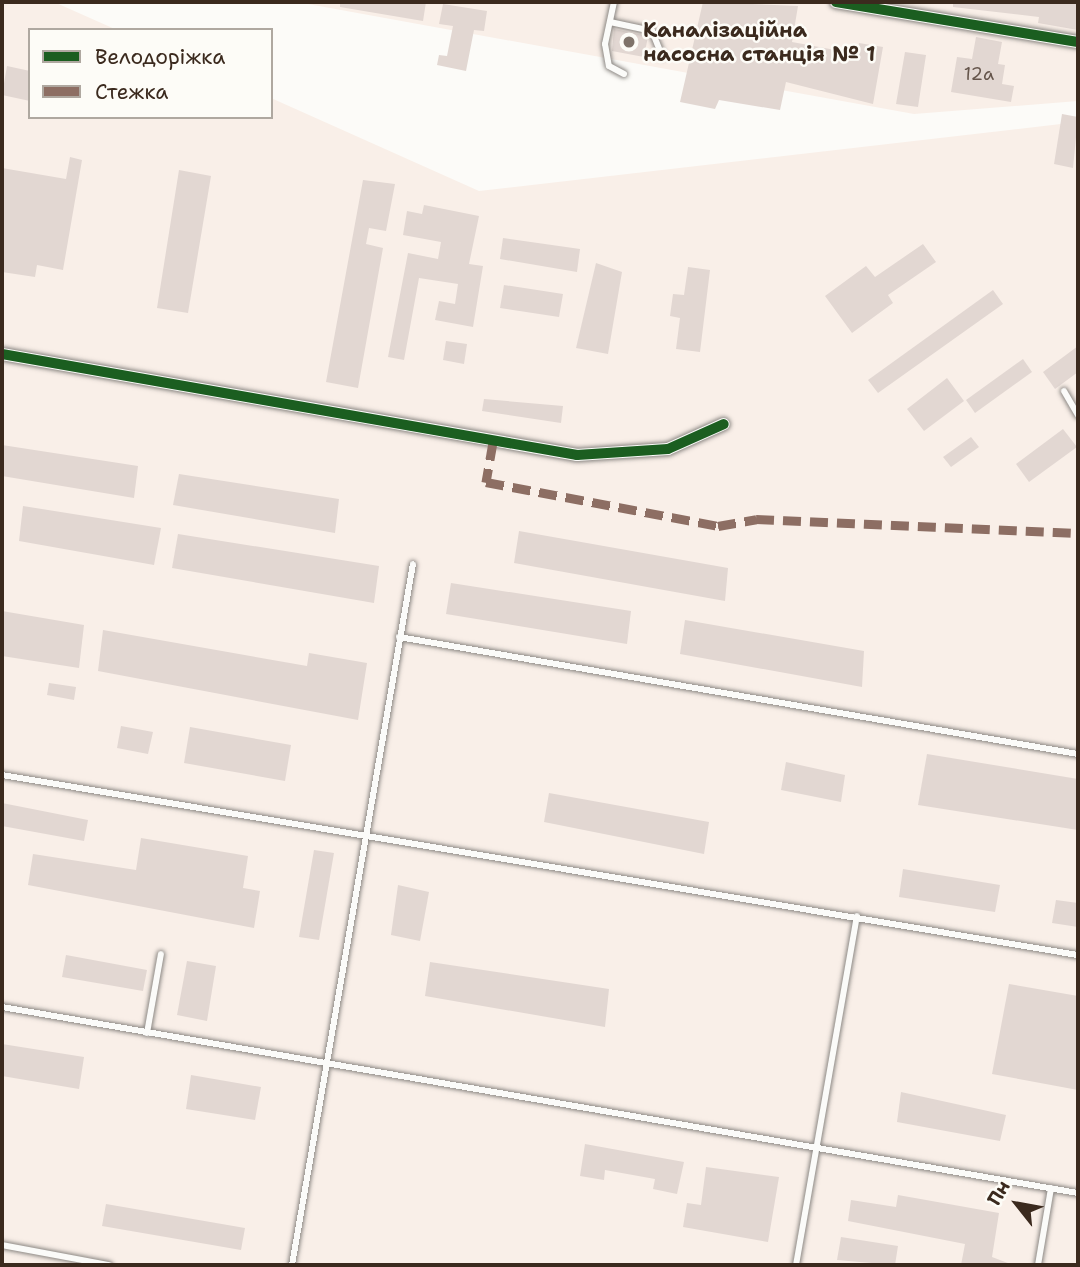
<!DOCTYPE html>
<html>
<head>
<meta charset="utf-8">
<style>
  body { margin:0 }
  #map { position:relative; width:1080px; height:1267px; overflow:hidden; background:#fcfbf8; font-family:"Shantell Sans",sans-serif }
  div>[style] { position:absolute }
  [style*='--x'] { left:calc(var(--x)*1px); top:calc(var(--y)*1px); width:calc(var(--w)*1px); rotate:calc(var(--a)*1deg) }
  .built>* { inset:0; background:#f9efe8 }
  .building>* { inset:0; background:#e2d7d2 }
  .roads { filter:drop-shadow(0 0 2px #8d8985) drop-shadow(0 0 2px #8d8985) }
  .service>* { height:6px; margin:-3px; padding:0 3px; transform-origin:3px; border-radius:3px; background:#fbfbf9 }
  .minor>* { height:12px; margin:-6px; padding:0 6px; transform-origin:6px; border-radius:6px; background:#fbfbf9 }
  .quiet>* { height:9px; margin-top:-4.5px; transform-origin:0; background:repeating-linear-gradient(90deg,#8d6e63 0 18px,transparent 0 27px) }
  .cycleway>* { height:10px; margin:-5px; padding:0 5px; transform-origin:5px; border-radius:5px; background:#1b5e20 }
  .dots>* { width:19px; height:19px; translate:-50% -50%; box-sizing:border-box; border:4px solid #fdfcf7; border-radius:50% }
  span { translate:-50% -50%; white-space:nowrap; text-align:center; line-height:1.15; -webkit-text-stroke:5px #fdfcf7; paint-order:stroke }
  .number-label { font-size:18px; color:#65554b }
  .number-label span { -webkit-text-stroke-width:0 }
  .poi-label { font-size:21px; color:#3b2a1e; font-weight:700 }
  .left { translate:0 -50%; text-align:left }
  .frame { position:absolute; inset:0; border:4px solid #3b2a1e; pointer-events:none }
  .legend { position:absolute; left:28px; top:28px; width:245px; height:91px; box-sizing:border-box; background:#fdfcf7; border:2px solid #afa8a0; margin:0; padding:9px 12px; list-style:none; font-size:21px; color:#3b2a1e }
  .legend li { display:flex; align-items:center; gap:14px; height:35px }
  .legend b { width:35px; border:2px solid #afa8a0 }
  .north { position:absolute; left:982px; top:1169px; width:70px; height:70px; -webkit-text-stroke:5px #fdfcf7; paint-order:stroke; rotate:301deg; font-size:19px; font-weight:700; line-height:28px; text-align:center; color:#3b2a1e }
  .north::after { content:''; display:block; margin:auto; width:24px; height:32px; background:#3b2a1e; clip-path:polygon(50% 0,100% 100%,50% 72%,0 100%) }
</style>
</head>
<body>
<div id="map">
  <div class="built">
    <i style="clip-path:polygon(2px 2px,54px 2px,117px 30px,30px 30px,30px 117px,271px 117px,271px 98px,479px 191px,1078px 122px,1078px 1265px,2px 1265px)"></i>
    <i style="clip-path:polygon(297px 2px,1078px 2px,1078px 101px,914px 114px)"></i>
  </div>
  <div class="building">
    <i style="clip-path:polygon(340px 2px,426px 2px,423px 21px,340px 7px)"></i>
    <i style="clip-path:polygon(703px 2px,798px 6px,792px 42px,857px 54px,859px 43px,883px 47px,873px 104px,786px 82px,780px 110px,719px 100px,715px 109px,680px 102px)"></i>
    <i style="clip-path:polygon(953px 2px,1078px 2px,1078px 30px,1038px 23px,1039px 17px,953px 7px)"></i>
    <i style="clip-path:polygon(443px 4px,487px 11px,484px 31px,474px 30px,466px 71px,437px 65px,439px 55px,447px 56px,453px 26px,439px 24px)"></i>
    <i style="clip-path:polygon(614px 29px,648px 36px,644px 57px,612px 51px)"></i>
    <i style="clip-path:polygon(976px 37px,1002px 42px,998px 64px,1005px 65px,1002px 84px,1014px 86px,1011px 102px,951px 92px,957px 57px,972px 59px)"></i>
    <i style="clip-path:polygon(905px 52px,926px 55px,918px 107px,896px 104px)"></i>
    <i style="clip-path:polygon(7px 66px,30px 71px,30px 101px,2px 95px)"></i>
    <i style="clip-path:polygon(1062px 114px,1078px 117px,1073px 168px,1054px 164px)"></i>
    <i style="clip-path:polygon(70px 157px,82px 160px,63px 270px,37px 265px,35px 277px,2px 272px,2px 168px,66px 179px)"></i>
    <i style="clip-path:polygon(179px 170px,211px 176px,188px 313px,157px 308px)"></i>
    <i style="clip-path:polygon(363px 180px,395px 184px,386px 231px,369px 228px,366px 244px,383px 248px,358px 388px,326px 382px)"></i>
    <i style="clip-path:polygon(424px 205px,479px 216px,469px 264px,483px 266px,473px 327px,435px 320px,439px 301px,455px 304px,458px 284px,419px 278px,404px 360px,388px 357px,408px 253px,438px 259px,441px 242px,403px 235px,407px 211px,422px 214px)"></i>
    <i style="clip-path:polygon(503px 238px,580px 249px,577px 272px,500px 259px)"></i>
    <i style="clip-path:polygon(923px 244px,936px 262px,888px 295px,893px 303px,852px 333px,825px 296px,866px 266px,875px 277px)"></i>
    <i style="clip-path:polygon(596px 263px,622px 272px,608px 354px,576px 348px)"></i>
    <i style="clip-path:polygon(688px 267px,710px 270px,700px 352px,676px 349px,680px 318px,670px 316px,673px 294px,684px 295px)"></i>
    <i style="clip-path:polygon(504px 285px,563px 294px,559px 317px,500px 308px)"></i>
    <i style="clip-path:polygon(993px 290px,1003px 304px,878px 393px,868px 380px)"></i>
    <i style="clip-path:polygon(446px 341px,467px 344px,464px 364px,443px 360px)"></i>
    <i style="clip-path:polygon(1078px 346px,1078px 372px,1055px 389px,1043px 372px)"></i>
    <i style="clip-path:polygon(1023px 359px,1032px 372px,975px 413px,966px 400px)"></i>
    <i style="clip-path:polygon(947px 378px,964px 401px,924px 431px,907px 409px)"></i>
    <i style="clip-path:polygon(484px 399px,563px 406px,561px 423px,482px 411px)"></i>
    <i style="clip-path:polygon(1063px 429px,1077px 447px,1029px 482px,1016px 464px)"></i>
    <i style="clip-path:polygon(971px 437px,979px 447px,951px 467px,943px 457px)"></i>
    <i style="clip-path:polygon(2px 445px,138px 466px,134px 498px,2px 476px)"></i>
    <i style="clip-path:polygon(179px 474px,339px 499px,335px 533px,173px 505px)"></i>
    <i style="clip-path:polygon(23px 506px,161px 528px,154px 565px,19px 541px)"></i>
    <i style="clip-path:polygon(519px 531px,728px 568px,725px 601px,514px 563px)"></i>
    <i style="clip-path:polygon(178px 534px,379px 566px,374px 603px,172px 568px)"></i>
    <i style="clip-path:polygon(451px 583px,631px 611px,627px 644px,446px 614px)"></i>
    <i style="clip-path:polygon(2px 611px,84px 625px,79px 668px,2px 656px)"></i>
    <i style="clip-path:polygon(685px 620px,864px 651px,862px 687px,680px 654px)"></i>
    <i style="clip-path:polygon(103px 630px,307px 666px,309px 653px,367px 663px,358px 720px,98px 671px)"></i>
    <i style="clip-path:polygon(49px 683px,76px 687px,74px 700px,47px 695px)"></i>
    <i style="clip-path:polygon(121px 726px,153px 732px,148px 754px,117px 748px)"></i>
    <i style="clip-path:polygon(190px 727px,291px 745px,285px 781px,184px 763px)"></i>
    <i style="clip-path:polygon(927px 754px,1078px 779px,1078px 830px,918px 805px)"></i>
    <i style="clip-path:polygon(786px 762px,845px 775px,841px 802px,781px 790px)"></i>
    <i style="clip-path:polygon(549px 793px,709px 822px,704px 854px,544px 822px)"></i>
    <i style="clip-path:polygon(2px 803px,88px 820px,84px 841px,2px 826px)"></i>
    <i style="clip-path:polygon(141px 838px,248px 856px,243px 888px,260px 891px,254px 928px,28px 885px,33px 854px,136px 870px)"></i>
    <i style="clip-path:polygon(314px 850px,334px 853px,319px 940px,299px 937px)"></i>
    <i style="clip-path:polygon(903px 869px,1000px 885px,995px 912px,899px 897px)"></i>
    <i style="clip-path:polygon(398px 885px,429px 892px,420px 941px,391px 935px)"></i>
    <i style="clip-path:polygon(1056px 900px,1078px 903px,1078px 927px,1052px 923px)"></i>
    <i style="clip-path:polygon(66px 955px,147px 970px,143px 991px,62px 977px)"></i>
    <i style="clip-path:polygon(187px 961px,216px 966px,207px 1021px,177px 1015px)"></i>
    <i style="clip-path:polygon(430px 962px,609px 989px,605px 1027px,425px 996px)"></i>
    <i style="clip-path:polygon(1009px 984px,1078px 996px,1078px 1090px,992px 1074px)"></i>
    <i style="clip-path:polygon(2px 1044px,84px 1057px,79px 1089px,2px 1076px)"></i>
    <i style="clip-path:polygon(191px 1075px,261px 1087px,255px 1120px,186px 1109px)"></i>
    <i style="clip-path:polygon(901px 1092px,1006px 1115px,1000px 1141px,897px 1122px)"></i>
    <i style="clip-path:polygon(585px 1144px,684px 1162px,677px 1194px,653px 1189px,655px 1179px,605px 1170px,604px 1180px,580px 1176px)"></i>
    <i style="clip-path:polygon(706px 1167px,779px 1177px,768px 1242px,683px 1227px,687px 1203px,701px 1205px)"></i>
    <i style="clip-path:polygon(898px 1195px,999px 1213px,992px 1257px,1013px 1265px,961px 1265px,965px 1244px,848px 1221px,851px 1200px,896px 1207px)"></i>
    <i style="clip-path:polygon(106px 1204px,245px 1228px,241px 1250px,102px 1226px)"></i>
    <i style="clip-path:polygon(841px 1237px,898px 1246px,895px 1265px,837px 1260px)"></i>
  </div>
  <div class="roads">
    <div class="service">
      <i style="--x:614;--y:2;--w:43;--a:102.1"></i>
      <i style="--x:605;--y:44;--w:22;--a:80"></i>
      <i style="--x:609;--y:66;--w:17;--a:28"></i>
      <i style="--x:610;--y:22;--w:43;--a:12.1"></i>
      <i style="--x:652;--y:31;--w:27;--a:68"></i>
      <i style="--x:1064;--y:391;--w:28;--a:60"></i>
      <i style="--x:399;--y:637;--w:689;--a:9.78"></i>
      <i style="--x:2;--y:775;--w:1091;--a:9.5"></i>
      <i style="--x:2;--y:1007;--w:1092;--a:9.81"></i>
      <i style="--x:147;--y:1033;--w:80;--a:-80"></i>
      <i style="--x:2;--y:1245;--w:109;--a:10.6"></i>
      <i style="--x:292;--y:1265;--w:711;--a:-80.21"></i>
      <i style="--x:796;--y:1265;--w:354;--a:-80.1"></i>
      <i style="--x:1038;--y:1265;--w:78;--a:-80.4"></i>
    </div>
    <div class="minor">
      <i style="--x:836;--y:2;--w:245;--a:9.4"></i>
      <i style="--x:2;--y:354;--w:584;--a:9.96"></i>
      <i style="--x:577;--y:455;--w:91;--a:-3.8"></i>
      <i style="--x:668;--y:449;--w:61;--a:-24.1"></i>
    </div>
  </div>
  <div class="quiet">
    <i style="--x:493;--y:442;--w:41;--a:99.9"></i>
    <i style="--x:486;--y:482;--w:236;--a:10.7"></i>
    <i style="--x:718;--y:526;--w:39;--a:-10"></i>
    <i style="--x:756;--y:519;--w:322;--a:2.5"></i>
  </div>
  <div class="cycleway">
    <i style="--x:836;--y:2;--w:245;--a:9.4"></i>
    <i style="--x:2;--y:354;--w:584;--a:9.96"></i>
    <i style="--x:577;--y:455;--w:91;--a:-3.8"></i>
    <i style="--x:668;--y:449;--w:61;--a:-24.1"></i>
  </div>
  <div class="dots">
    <i style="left:629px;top:42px;background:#7f736a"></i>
  </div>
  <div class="number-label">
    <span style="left:979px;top:74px">12а</span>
  </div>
  <div class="poi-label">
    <span class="left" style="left:643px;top:42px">Каналізаційна<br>насосна станція № 1</span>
  </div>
  <div class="frame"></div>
  <ul class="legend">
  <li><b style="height:9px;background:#1b5e20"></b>Велодоріжка</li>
  <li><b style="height:9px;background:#8d6e63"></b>Стежка</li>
  </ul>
  <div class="north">Пн</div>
</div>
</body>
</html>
